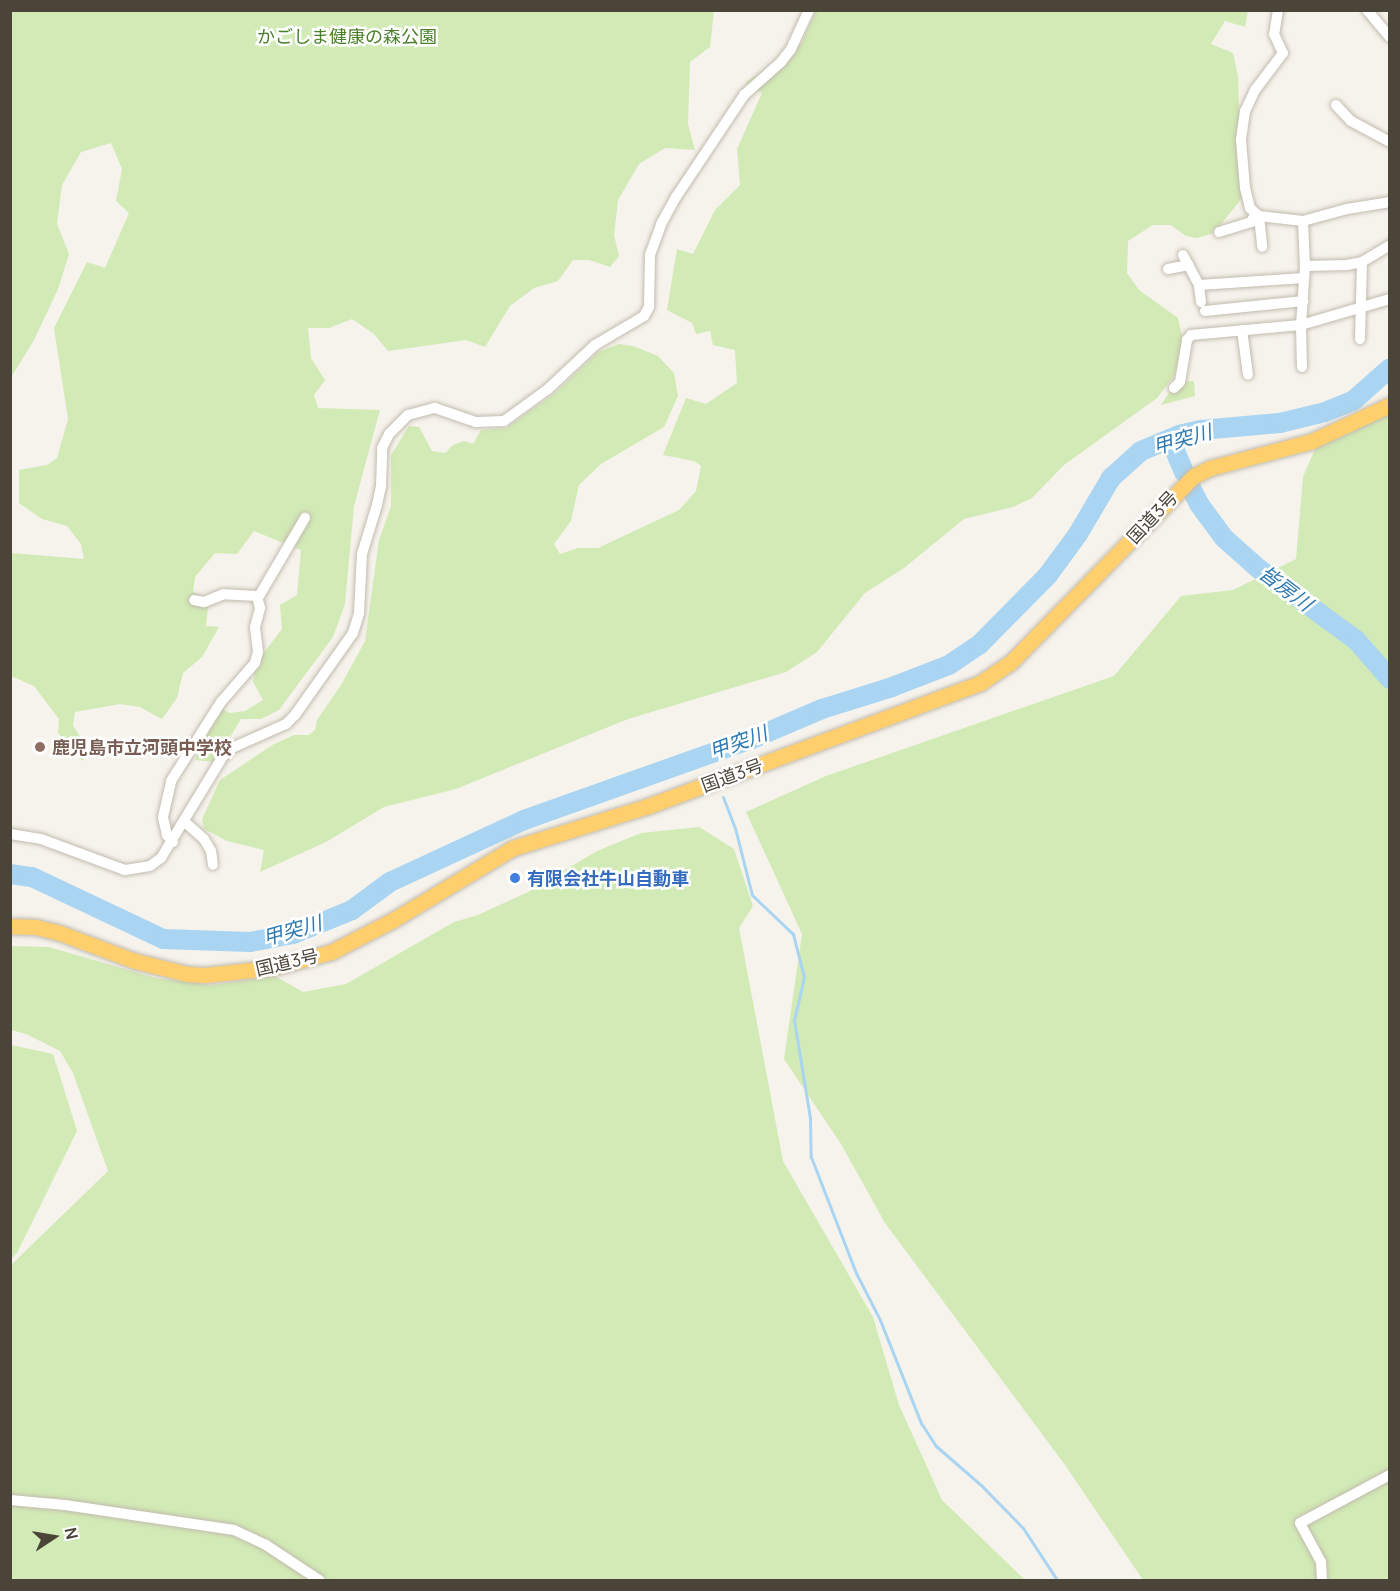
<!DOCTYPE html>
<html>
<head>
<meta charset="utf-8">
<style>
  body { margin:0 }
  #map { position:relative; width:1400px; height:1591px; overflow:hidden; background:#f6f3ec; font-family:Manrope,"Noto Sans JP",sans-serif }
  div>[style] { position:absolute }
  [style*='--x'] { left:calc(var(--x)*1px); top:calc(var(--y)*1px); width:calc(var(--w)*1px); rotate:calc(var(--a)*1deg) }
  .green>* { inset:0; background:#d2eab5 }
  .stream>* { height:3px; margin:-1.5px; padding:0 1.5px; transform-origin:1.5px; border-radius:1.5px; background:#a9d4f2 }
  .river>* { height:20px; margin:-10px; padding:0 10px; transform-origin:10px; border-radius:10px; background:#a9d4f2 }
  .roads { filter:drop-shadow(0 0 2px #c2bbae) drop-shadow(0 0 2px #c2bbae) }
  .minor>* { height:10px; margin:-5px; padding:0 5px; transform-origin:5px; border-radius:5px; background:#fff }
  .highway>* { height:15px; margin:-7.5px; padding:0 7.5px; transform-origin:7.5px; border-radius:7.5px; background:#ffcf6e }
  .dots>* { width:16px; height:16px; translate:-50% -50%; box-sizing:border-box; border:3px solid #fff; border-radius:50% }
  span { translate:-50% -50%; white-space:nowrap; text-align:center; line-height:1.15; -webkit-text-stroke:5px #fff; paint-order:stroke }
  .park-label { font-size:18px; color:#4a7f2a }
  .street-label { font-size:18px; color:#4b4439 }
  .education-label { font-size:18px; color:#785e54; font-weight:700 }
  .left { translate:0 -50%; text-align:left }
  .shop-label { font-size:18px; color:#366cbe; font-weight:700 }
  .water-label { font-size:20px; color:#2e7ab2; font-style:italic }
  .frame { position:absolute; inset:0; border:12px solid #4b4439; pointer-events:none }
  .north { position:absolute; left:24px; top:1507px; width:60px; height:60px; -webkit-text-stroke:4px #fff; paint-order:stroke; rotate:78deg; font-size:16px; font-weight:700; line-height:24px; text-align:center; color:#4b4439 }
  .north::after { content:''; display:block; margin:auto; width:21px; height:27px; background:#4b4439; clip-path:polygon(50% 0,100% 100%,50% 72%,0 100%) }
</style>
</head>
<body>
<div id="map">
  <div class="green">
    <i style="clip-path:polygon(714px 10px,710px 47px,690px 62px,688px 124px,695px 150px,665px 148px,639px 164px,618px 200px,614px 235px,619px 256px,610px 267px,589px 260px,573px 260px,558px 281px,534px 288px,510px 306px,485px 347px,466px 340px,388px 351px,374px 334px,352px 319px,329px 328px,308px 328px,311px 358px,325px 380px,314px 395px,318px 408px,380px 410px,354px 506px,345px 604px,333px 637px,279px 710px,261px 719px,241px 719px,215px 762px,195px 760px,214px 705px,230px 713px,245px 711px,263px 700px,253px 682px,256px 663px,282px 629px,280px 605px,297px 595px,301px 550px,254px 531px,237px 554px,215px 553px,195px 577px,193px 592px,209px 599px,206px 626px,219px 627px,202px 657px,183px 673px,177px 698px,162px 719px,140px 707px,120px 704px,75px 712px,73px 725px,90px 754px,82px 761px,58px 733px,59px 719px,34px 686px,11px 676px,11px 553px,84px 559px,81px 544px,67px 526px,42px 519px,19px 503px,19px 470px,47px 465px,57px 458px,68px 419px,54px 328px,87px 262px,105px 268px,129px 213px,116px 201px,122px 169px,111px 143px,81px 152px,62px 185px,57px 224px,69px 254px,58px 289px,34px 340px,12px 376px,11px 385px,10px 11px)"></i>
    <i style="clip-path:polygon(816px 11px,1248px 11px,1245px 27px,1225px 21px,1211px 44px,1233px 53px,1238px 76px,1242px 198px,1214px 233px,1197px 238px,1186px 236px,1171px 225px,1153px 225px,1128px 241px,1127px 273px,1139px 290px,1178px 318px,1184px 345px,1174px 376px,1157px 398px,1064px 465px,1032px 498px,1013px 507px,964px 519px,904px 568px,865px 593px,817px 652px,786px 672px,628px 719px,456px 789px,384px 807px,326px 842px,260px 872px,264px 850px,227px 841px,204px 829px,202px 819px,220px 780px,274px 744px,294px 735px,309px 735px,315px 730px,317px 720px,341px 685px,365px 641px,379px 540px,391px 506px,391px 455px,409px 426px,419px 427px,432px 451px,445px 453px,453px 445px,464px 441px,473px 444px,481px 430px,506px 428px,554px 394px,598px 352px,619px 344px,633px 346px,658px 356px,674px 373px,678px 396px,664px 427px,601px 464px,579px 485px,571px 521px,554px 544px,560px 554px,578px 548px,598px 548px,679px 510px,696px 491px,701px 466px,694px 461px,663px 455px,686px 398px,706px 404px,737px 383px,735px 350px,713px 345px,710px 331px,696px 334px,692px 323px,667px 310px,677px 249px,693px 254px,715px 210px,740px 185px,737px 149px,762px 93px,745px 83px,801px 44px)"></i>
    <i style="clip-path:polygon(1194px 381px,1195px 396px,1161px 405px,1176px 382px)"></i>
    <i style="clip-path:polygon(1389px 409px,1389px 1580px,1143px 1580px,1065px 1465px,885px 1223px,841px 1144px,784px 1059px,802px 934px,746px 812px,826px 776px,1114px 676px,1181px 596px,1233px 590px,1296px 559px,1303px 477px,1317px 444px)"></i>
    <i style="clip-path:polygon(699px 827px,734px 849px,753px 906px,739px 928px,783px 1161px,873px 1317px,899px 1405px,942px 1500px,1025px 1580px,11px 1580px,11px 1265px,108px 1171px,73px 1073px,60px 1051px,26px 1034px,11px 1030px,11px 946px,49px 947px,156px 978px,211px 985px,275px 976px,303px 992px,346px 984px,454px 922px,478px 915px,528px 892px,597px 851px,641px 833px)"></i>
    <i style="clip-path:polygon(11px 1045px,53px 1054px,77px 1131px,17px 1253px,11px 1259px)"></i>
  </div>
  <div class="stream">
    <i style="--x:723;--y:797;--w:33;--a:69"></i>
    <i style="--x:735;--y:828;--w:69;--a:75.8"></i>
    <i style="--x:752;--y:895;--w:57;--a:43.6"></i>
    <i style="--x:793;--y:934;--w:44;--a:75.7"></i>
    <i style="--x:804;--y:977;--w:44;--a:103.1"></i>
    <i style="--x:794;--y:1020;--w:99;--a:80.7"></i>
    <i style="--x:810;--y:1118;--w:39;--a:89"></i>
    <i style="--x:811;--y:1157;--w:124;--a:68.8"></i>
    <i style="--x:856;--y:1273;--w:53;--a:62.9"></i>
    <i style="--x:880;--y:1320;--w:111;--a:68.3"></i>
    <i style="--x:921;--y:1423;--w:27;--a:57"></i>
    <i style="--x:936;--y:1446;--w:60;--a:40.9"></i>
    <i style="--x:981;--y:1485;--w:60;--a:45.7"></i>
    <i style="--x:1023;--y:1528;--w:62;--a:56.8"></i>
  </div>
  <div class="river">
    <i style="--x:1170;--y:439;--w:36;--a:67"></i>
    <i style="--x:1191;--y:488;--w:18;--a:63"></i>
    <i style="--x:1199;--y:504;--w:42;--a:53.7"></i>
    <i style="--x:1224;--y:538;--w:47;--a:41.5"></i>
    <i style="--x:1259;--y:569;--w:120;--a:36.2"></i>
    <i style="--x:1356;--y:640;--w:52;--a:48.9"></i>
    <i style="--x:10;--y:874;--w:22;--a:8"></i>
    <i style="--x:32;--y:877;--w:145;--a:25.3"></i>
    <i style="--x:163;--y:939;--w:87;--a:2"></i>
    <i style="--x:250;--y:942;--w:44;--a:-10.5"></i>
    <i style="--x:293;--y:934;--w:64;--a:-22.1"></i>
    <i style="--x:352;--y:910;--w:47;--a:-36.4"></i>
    <i style="--x:390;--y:882;--w:148;--a:-24.8"></i>
    <i style="--x:524;--y:820;--w:242;--a:-19.6"></i>
    <i style="--x:752;--y:739;--w:76;--a:-23.2"></i>
    <i style="--x:822;--y:709;--w:73;--a:-17.4"></i>
    <i style="--x:892;--y:687;--w:61;--a:-21.1"></i>
    <i style="--x:949;--y:665;--w:37;--a:-34"></i>
    <i style="--x:980;--y:644;--w:97;--a:-45.4"></i>
    <i style="--x:1048;--y:575;--w:51;--a:-53.8"></i>
    <i style="--x:1078;--y:534;--w:65;--a:-59.5"></i>
    <i style="--x:1111;--y:478;--w:40;--a:-42"></i>
    <i style="--x:1141;--y:451;--w:41;--a:-22.8"></i>
    <i style="--x:1179;--y:435;--w:23;--a:-13"></i>
    <i style="--x:1201;--y:430;--w:79;--a:-5.1"></i>
    <i style="--x:1280;--y:423;--w:46;--a:-13.7"></i>
    <i style="--x:1325;--y:412;--w:31;--a:-22"></i>
    <i style="--x:1354;--y:400;--w:48;--a:-41.6"></i>
  </div>
  <div class="roads">
    <div class="minor">
      <i style="--x:1278;--y:10;--w:24;--a:99"></i>
      <i style="--x:1274;--y:34;--w:21;--a:65"></i>
      <i style="--x:1283;--y:53;--w:46;--a:127.1"></i>
      <i style="--x:1255;--y:90;--w:23;--a:115"></i>
      <i style="--x:1245;--y:111;--w:29;--a:98"></i>
      <i style="--x:1241;--y:140;--w:48;--a:85.2"></i>
      <i style="--x:1245;--y:188;--w:21;--a:76"></i>
      <i style="--x:1250;--y:208;--w:12;--a:42"></i>
      <i style="--x:1259;--y:216;--w:44;--a:6.5"></i>
      <i style="--x:1303;--y:221;--w:45;--a:87.5"></i>
      <i style="--x:1367;--y:10;--w:35;--a:50"></i>
      <i style="--x:1336;--y:105;--w:22;--a:47"></i>
      <i style="--x:1351;--y:121;--w:44;--a:28.3"></i>
      <i style="--x:1259;--y:216;--w:31;--a:84"></i>
      <i style="--x:1303;--y:221;--w:46;--a:-15.3"></i>
      <i style="--x:1347;--y:209;--w:44;--a:-9.2"></i>
      <i style="--x:1219;--y:232;--w:34;--a:-17"></i>
      <i style="--x:1251;--y:222;--w:10;--a:-61"></i>
      <i style="--x:1183;--y:255;--w:34;--a:62"></i>
      <i style="--x:1168;--y:269;--w:21;--a:-11"></i>
      <i style="--x:1201;--y:302;--w:17;--a:-97"></i>
      <i style="--x:1199;--y:285;--w:105;--a:-3.8"></i>
      <i style="--x:1205;--y:311;--w:99;--a:-5.8"></i>
      <i style="--x:1242;--y:330;--w:45;--a:82.4"></i>
      <i style="--x:1360;--y:339;--w:77;--a:-88.5"></i>
      <i style="--x:1302;--y:367;--w:42;--a:-91.4"></i>
      <i style="--x:1301;--y:325;--w:93;--a:-16.3"></i>
      <i style="--x:1174;--y:388;--w:8;--a:-45"></i>
      <i style="--x:1180;--y:382;--w:43;--a:-80.5"></i>
      <i style="--x:1187;--y:340;--w:6;--a:-51"></i>
      <i style="--x:1191;--y:335;--w:110;--a:-5.2"></i>
      <i style="--x:1301;--y:325;--w:59;--a:-86.1"></i>
      <i style="--x:1305;--y:266;--w:42;--a:-1.4"></i>
      <i style="--x:1347;--y:265;--w:15;--a:-11"></i>
      <i style="--x:1362;--y:262;--w:33;--a:-31"></i>
      <i style="--x:258;--y:598;--w:93;--a:-59.6"></i>
      <i style="--x:185;--y:822;--w:25;--a:42"></i>
      <i style="--x:204;--y:839;--w:14;--a:60"></i>
      <i style="--x:211;--y:851;--w:14;--a:82"></i>
      <i style="--x:10;--y:834;--w:31;--a:9"></i>
      <i style="--x:41;--y:839;--w:90;--a:20.3"></i>
      <i style="--x:125;--y:870;--w:25;--a:-9"></i>
      <i style="--x:150;--y:866;--w:14;--a:-36"></i>
      <i style="--x:161;--y:858;--w:119;--a:-58.7"></i>
      <i style="--x:223;--y:756;--w:12;--a:-42"></i>
      <i style="--x:232;--y:748;--w:59;--a:-24"></i>
      <i style="--x:286;--y:724;--w:13;--a:-45"></i>
      <i style="--x:295;--y:715;--w:100;--a:-54.7"></i>
      <i style="--x:353;--y:633;--w:21;--a:-73"></i>
      <i style="--x:359;--y:613;--w:59;--a:-87.1"></i>
      <i style="--x:362;--y:554;--w:51;--a:-73"></i>
      <i style="--x:377;--y:505;--w:19;--a:-78"></i>
      <i style="--x:381;--y:486;--w:38;--a:-88"></i>
      <i style="--x:382;--y:448;--w:16;--a:-63"></i>
      <i style="--x:389;--y:434;--w:27;--a:-45"></i>
      <i style="--x:408;--y:415;--w:28;--a:-15"></i>
      <i style="--x:435;--y:408;--w:43;--a:18.9"></i>
      <i style="--x:476;--y:422;--w:28;--a:-2"></i>
      <i style="--x:504;--y:421;--w:54;--a:-36"></i>
      <i style="--x:548;--y:389;--w:64;--a:-43.1"></i>
      <i style="--x:595;--y:345;--w:57;--a:-30.6"></i>
      <i style="--x:644;--y:316;--w:10;--a:-61"></i>
      <i style="--x:649;--y:307;--w:52;--a:-88.9"></i>
      <i style="--x:650;--y:255;--w:33;--a:-70"></i>
      <i style="--x:661;--y:224;--w:31;--a:-61"></i>
      <i style="--x:676;--y:197;--w:123;--a:-56.3"></i>
      <i style="--x:744;--y:95;--w:50;--a:-41.7"></i>
      <i style="--x:781;--y:62;--w:16;--a:-52"></i>
      <i style="--x:791;--y:49;--w:43;--a:-65.2"></i>
      <i style="--x:173;--y:842;--w:9;--a:-131"></i>
      <i style="--x:167;--y:835;--w:18;--a:-103"></i>
      <i style="--x:163;--y:817;--w:37;--a:-77"></i>
      <i style="--x:171;--y:781;--w:93;--a:-57.7"></i>
      <i style="--x:221;--y:702;--w:52;--a:-48.9"></i>
      <i style="--x:255;--y:663;--w:11;--a:-75"></i>
      <i style="--x:258;--y:652;--w:25;--a:-97"></i>
      <i style="--x:255;--y:627;--w:20;--a:-75"></i>
      <i style="--x:260;--y:608;--w:12;--a:-104"></i>
      <i style="--x:257;--y:596;--w:33;--a:-177"></i>
      <i style="--x:224;--y:594;--w:22;--a:158"></i>
      <i style="--x:204;--y:602;--w:10;--a:-169"></i>
      <i style="--x:10;--y:1500;--w:55;--a:5.2"></i>
      <i style="--x:65;--y:1505;--w:171;--a:8.4"></i>
      <i style="--x:234;--y:1530;--w:35;--a:25"></i>
      <i style="--x:266;--y:1545;--w:64;--a:33.4"></i>
      <i style="--x:1322;--y:1580;--w:18;--a:-93"></i>
      <i style="--x:1321;--y:1562;--w:44;--a:-118.3"></i>
      <i style="--x:1300;--y:1523;--w:102;--a:-28.1"></i>
    </div>
    <div class="highway">
      <i style="--x:10;--y:926;--w:26;--a:2"></i>
      <i style="--x:36;--y:927;--w:25;--a:14"></i>
      <i style="--x:60;--y:933;--w:80;--a:20.5"></i>
      <i style="--x:135;--y:961;--w:54;--a:14"></i>
      <i style="--x:187;--y:974;--w:18;--a:3"></i>
      <i style="--x:205;--y:975;--w:66;--a:-6.1"></i>
      <i style="--x:271;--y:968;--w:62;--a:-14.9"></i>
      <i style="--x:331;--y:952;--w:70;--a:-27.3"></i>
      <i style="--x:393;--y:920;--w:140;--a:-31"></i>
      <i style="--x:513;--y:848;--w:141;--a:-17.3"></i>
      <i style="--x:648;--y:806;--w:354;--a:-20.3"></i>
      <i style="--x:980;--y:683;--w:37;--a:-34"></i>
      <i style="--x:1011;--y:662;--w:261;--a:-45.5"></i>
      <i style="--x:1194;--y:476;--w:18;--a:-27"></i>
      <i style="--x:1210;--y:468;--w:106;--a:-14.8"></i>
      <i style="--x:1312;--y:441;--w:86;--a:-24.8"></i>
    </div>
  </div>
  <div class="dots">
    <i style="left:40px;top:747px;background:#8d6e63"></i>
    <i style="left:515px;top:878px;background:#3f7fe0"></i>
  </div>
  <div class="park-label">
    <span style="left:347px;top:36px">かごしま健康の森公園</span>
  </div>
  <div class="street-label">
    <span style="left:1152px;top:517px;rotate:-47deg">国道3号</span>
    <span style="left:732px;top:775px;rotate:-20deg">国道3号</span>
    <span style="left:287px;top:962px;rotate:-13deg">国道3号</span>
  </div>
  <div class="education-label">
    <span class="left" style="left:52px;top:747px">鹿児島市立河頭中学校</span>
  </div>
  <div class="shop-label">
    <span class="left" style="left:527px;top:878px">有限会社牛山自動車</span>
  </div>
  <div class="water-label">
    <span style="left:1182px;top:439px;rotate:-16deg">甲突川</span>
    <span style="left:1286px;top:588px;rotate:37deg">皆房川</span>
    <span style="left:738px;top:742px;rotate:-20deg">甲突川</span>
    <span style="left:292px;top:930px;rotate:-16deg">甲突川</span>
  </div>
  <div class="frame"></div>
  <div class="north">N</div>
</div>
</body>
</html>
